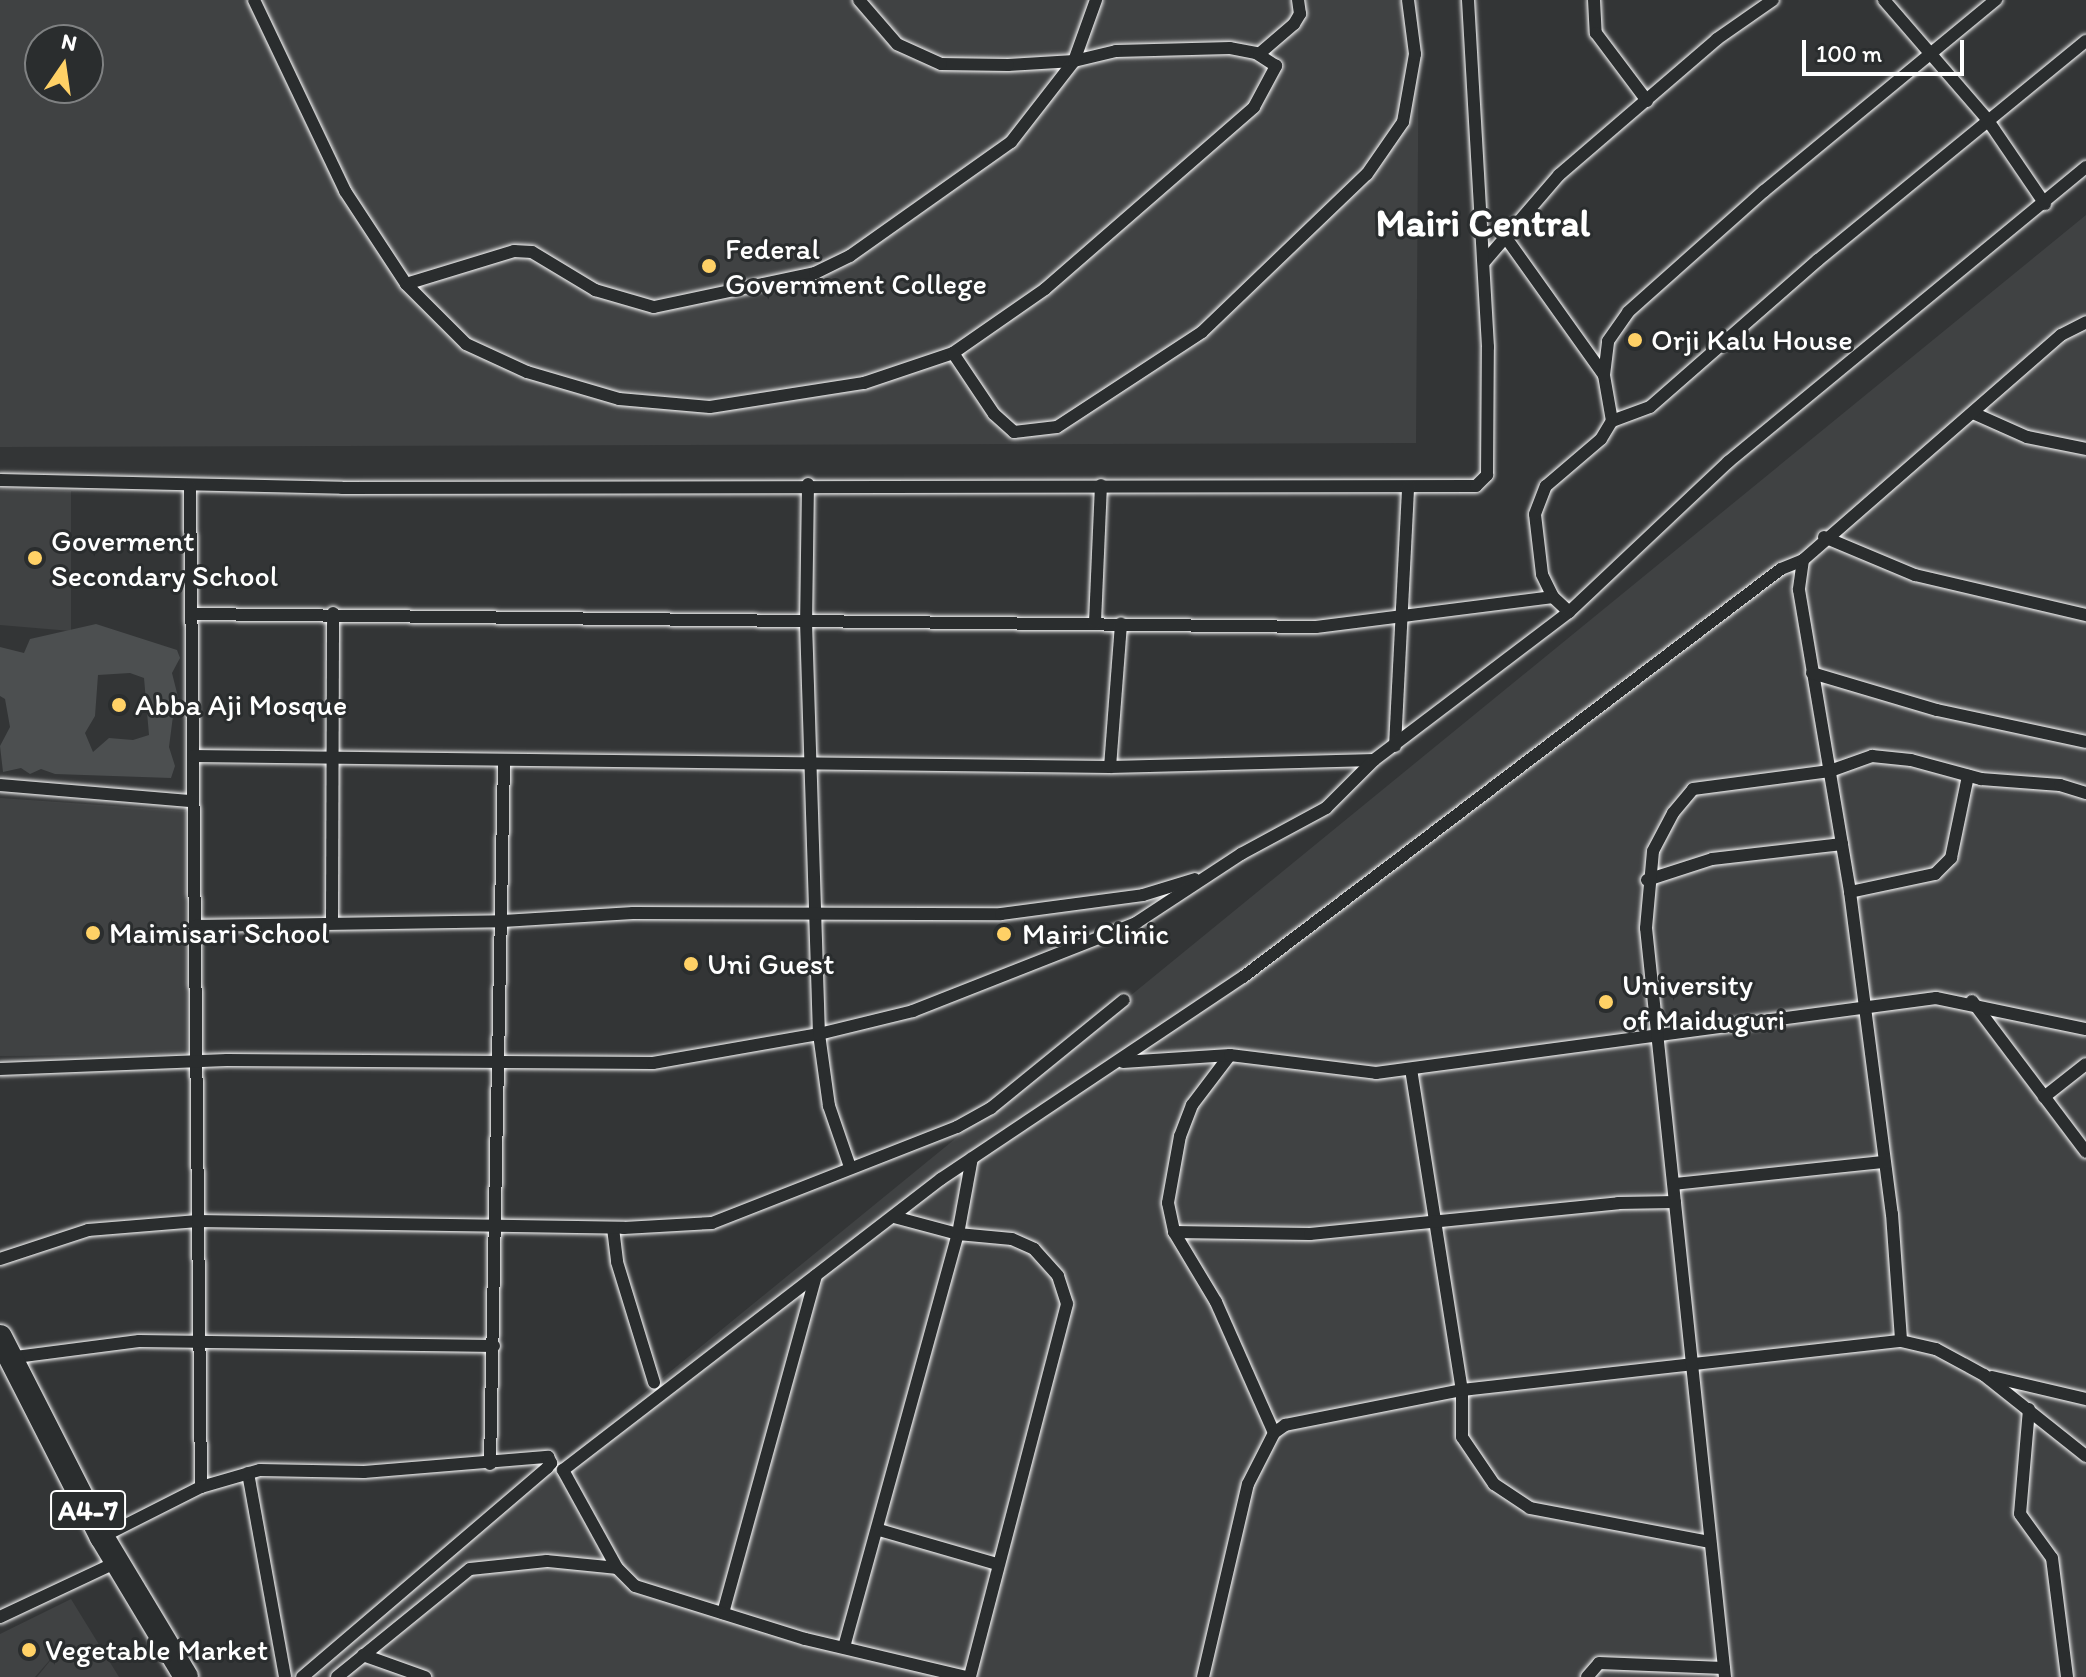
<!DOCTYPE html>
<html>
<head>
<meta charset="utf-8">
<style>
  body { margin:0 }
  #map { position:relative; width:2086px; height:1677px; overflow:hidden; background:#333536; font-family:Itim,sans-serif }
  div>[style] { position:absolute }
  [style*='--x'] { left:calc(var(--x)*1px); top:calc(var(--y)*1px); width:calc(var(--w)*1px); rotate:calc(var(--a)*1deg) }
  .built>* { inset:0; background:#404243 }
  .green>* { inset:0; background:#4c4f50 }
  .roads { filter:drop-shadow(0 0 2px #fff) drop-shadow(0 0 2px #fff) }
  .street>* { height:12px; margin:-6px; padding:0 6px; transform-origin:6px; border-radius:6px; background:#2a2d2e }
  .highway>* { height:24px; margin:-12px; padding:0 12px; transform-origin:12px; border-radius:12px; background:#2a2d2e }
  .dots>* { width:22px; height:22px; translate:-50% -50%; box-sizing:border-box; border:4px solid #2a2d2e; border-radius:50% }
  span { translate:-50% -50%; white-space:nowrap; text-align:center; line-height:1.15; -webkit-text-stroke:6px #2a2d2e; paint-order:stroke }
  .shield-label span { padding:2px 6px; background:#2a2d2e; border:2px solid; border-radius:6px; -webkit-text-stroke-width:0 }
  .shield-label { font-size:28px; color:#fff; font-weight:700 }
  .poi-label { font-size:30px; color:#fff }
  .left { translate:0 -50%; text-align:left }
  .district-label { font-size:38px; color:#fff; font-weight:700 }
  .north { position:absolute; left:24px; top:24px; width:80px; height:80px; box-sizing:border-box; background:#2a2d2e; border:2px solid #7f8182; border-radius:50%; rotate:13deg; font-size:22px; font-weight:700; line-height:32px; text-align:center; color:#fff }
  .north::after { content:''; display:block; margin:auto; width:28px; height:36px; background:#ffd166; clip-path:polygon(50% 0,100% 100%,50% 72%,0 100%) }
  .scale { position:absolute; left:1802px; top:40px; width:162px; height:36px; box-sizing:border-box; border:4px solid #fff; border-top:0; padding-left:10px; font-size:24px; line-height:28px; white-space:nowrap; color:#fff; -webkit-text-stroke:6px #2a2d2e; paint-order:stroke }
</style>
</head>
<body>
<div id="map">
  <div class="built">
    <i style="clip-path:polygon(evenodd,0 0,1419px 0,1416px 443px,0 447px,0 0,40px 40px,88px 40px,88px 88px,40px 88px,40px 40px)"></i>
    <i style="clip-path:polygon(2086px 215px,2086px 1677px,315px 1677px,458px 1545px)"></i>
    <i style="clip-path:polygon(0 489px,71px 491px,71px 631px,0 625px)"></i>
    <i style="clip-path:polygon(0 798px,186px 811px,187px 1054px,0 1056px)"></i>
    <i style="clip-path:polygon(71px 1599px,119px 1677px,37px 1677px,62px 1646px,35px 1677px,0 1677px,0 1634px)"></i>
  </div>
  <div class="green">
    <i style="clip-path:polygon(evenodd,96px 624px,177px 650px,180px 658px,172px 673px,180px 705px,173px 716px,169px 747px,175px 766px,171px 778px,55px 774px,41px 769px,30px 774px,21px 768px,3px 772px,0 746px,10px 727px,5px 699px,0 696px,0 647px,24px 653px,30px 639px,96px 624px,130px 673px,144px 678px,149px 735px,133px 740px,109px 738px,93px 752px,85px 733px,95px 716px,98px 675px,130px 673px)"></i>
  </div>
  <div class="roads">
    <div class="street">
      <i style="--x:254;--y:0;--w:212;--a:64.5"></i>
      <i style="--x:345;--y:191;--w:111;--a:56.7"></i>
      <i style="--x:406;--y:284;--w:85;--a:45"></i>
      <i style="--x:466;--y:344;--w:67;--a:24.7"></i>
      <i style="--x:527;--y:372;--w:96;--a:16.4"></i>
      <i style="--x:619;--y:399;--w:91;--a:5"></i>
      <i style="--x:710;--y:407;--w:156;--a:-8.9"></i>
      <i style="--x:864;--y:383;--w:94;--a:-18.6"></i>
      <i style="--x:953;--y:353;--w:112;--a:-34.8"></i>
      <i style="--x:1045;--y:289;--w:277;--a:-41"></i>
      <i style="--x:1254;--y:107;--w:47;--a:-61.8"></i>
      <i style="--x:1276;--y:66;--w:24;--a:-147"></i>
      <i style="--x:1256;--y:53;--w:26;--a:-169"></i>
      <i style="--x:1230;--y:48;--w:114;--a:178.5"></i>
      <i style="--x:1116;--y:51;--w:43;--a:166.6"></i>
      <i style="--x:1074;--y:61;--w:66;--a:176.5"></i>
      <i style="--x:1008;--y:65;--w:67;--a:-179.1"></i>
      <i style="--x:941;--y:64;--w:48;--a:-155.6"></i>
      <i style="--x:897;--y:44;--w:58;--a:-130.8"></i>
      <i style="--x:1594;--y:0;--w:33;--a:87"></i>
      <i style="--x:1596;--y:33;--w:85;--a:53.1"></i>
      <i style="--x:1884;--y:0;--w:157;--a:49.1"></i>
      <i style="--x:1987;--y:119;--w:103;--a:55.7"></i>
      <i style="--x:1259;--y:54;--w:46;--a:-40.6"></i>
      <i style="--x:1294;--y:24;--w:12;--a:-59"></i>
      <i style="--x:1300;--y:14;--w:14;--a:-98"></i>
      <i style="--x:1504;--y:235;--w:172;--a:54.5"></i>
      <i style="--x:1485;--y:261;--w:113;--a:-49.3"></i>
      <i style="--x:1559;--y:175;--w:208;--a:-40.7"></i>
      <i style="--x:1717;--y:39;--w:68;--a:-34.9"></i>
      <i style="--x:406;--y:284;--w:113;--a:-17"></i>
      <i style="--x:514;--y:251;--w:18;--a:3"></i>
      <i style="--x:532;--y:252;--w:74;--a:31.1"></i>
      <i style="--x:595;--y:290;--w:61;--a:16.1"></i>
      <i style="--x:654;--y:307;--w:165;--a:-11.9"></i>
      <i style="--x:815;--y:273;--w:39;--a:-26"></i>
      <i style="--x:850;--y:256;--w:197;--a:-35.3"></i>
      <i style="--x:1011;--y:142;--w:103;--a:-52.1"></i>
      <i style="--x:1074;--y:61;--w:65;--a:-70.2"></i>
      <i style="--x:953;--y:353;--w:73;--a:56.1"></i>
      <i style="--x:994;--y:414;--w:27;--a:42"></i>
      <i style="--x:1014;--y:432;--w:43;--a:-6.6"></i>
      <i style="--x:1057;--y:427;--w:173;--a:-33.2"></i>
      <i style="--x:1202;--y:332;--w:228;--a:-43.8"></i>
      <i style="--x:1367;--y:174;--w:63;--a:-55.3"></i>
      <i style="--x:1403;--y:122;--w:69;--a:-80"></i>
      <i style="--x:1415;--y:54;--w:54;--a:-97.4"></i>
      <i style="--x:1973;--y:413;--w:59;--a:24"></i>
      <i style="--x:2027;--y:437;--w:60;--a:11.5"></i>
      <i style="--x:1612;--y:421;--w:40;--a:-20.2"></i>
      <i style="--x:1650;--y:407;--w:223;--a:-41.2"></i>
      <i style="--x:1818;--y:260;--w:346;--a:-39.3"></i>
      <i style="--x:0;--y:480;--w:342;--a:1.3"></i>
      <i style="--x:342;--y:488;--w:1134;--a:-0.1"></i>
      <i style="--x:1476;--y:486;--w:16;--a:-45"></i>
      <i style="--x:1487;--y:475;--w:128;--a:-89.6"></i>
      <i style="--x:1488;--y:347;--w:348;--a:-93.3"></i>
      <i style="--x:808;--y:484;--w:138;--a:90.8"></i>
      <i style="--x:806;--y:622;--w:412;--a:88.2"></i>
      <i style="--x:819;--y:1034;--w:73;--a:82.1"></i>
      <i style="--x:829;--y:1106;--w:65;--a:71"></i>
      <i style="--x:190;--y:486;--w:1001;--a:89.37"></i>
      <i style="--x:1824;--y:537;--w:99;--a:22.7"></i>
      <i style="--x:1915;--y:575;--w:176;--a:13.2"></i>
      <i style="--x:1803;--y:560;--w:30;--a:98"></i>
      <i style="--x:1799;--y:590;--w:306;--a:80.4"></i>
      <i style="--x:1850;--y:892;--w:325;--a:82.6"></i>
      <i style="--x:1892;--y:1214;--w:127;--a:85.9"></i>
      <i style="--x:1553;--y:597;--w:25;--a:-116"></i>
      <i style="--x:1542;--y:574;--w:60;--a:-96.7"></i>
      <i style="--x:1535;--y:514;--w:30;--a:-69"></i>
      <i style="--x:1546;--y:486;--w:72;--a:-40.5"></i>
      <i style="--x:1601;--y:439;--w:21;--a:-59"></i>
      <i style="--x:1612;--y:421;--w:47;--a:-99.9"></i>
      <i style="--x:1604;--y:375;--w:34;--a:-83"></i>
      <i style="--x:1608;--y:341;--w:35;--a:-55"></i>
      <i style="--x:1628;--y:312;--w:182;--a:-41.7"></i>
      <i style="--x:1764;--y:191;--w:301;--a:-39.5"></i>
      <i style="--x:192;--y:614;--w:1124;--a:0.66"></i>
      <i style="--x:1316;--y:627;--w:239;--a:-7.2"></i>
      <i style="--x:1553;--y:597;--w:22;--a:43"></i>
      <i style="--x:1095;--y:622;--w:137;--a:-87.5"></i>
      <i style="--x:1812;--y:673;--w:130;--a:16.5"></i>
      <i style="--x:1937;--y:710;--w:152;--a:12.1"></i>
      <i style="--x:1395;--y:746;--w:259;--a:-87.1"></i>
      <i style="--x:193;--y:756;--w:917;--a:0.69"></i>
      <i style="--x:1110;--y:767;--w:264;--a:-1.5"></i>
      <i style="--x:1110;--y:767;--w:144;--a:-85.6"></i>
      <i style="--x:0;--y:785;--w:193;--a:4.8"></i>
      <i style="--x:1647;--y:880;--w:68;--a:-17.9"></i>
      <i style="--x:1712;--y:859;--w:131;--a:-6.6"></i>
      <i style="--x:1850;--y:892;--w:87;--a:-12"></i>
      <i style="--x:1935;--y:874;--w:23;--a:-45"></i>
      <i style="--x:1951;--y:858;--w:84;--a:-78.3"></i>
      <i style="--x:332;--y:921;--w:308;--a:-89.8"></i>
      <i style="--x:195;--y:926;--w:308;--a:-0.9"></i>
      <i style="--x:503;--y:921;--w:130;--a:-3.5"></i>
      <i style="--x:633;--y:913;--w:368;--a:0.2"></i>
      <i style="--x:1001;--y:914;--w:143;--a:-7.6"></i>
      <i style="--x:1143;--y:895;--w:54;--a:-17.1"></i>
      <i style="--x:1972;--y:1001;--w:189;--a:52.9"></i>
      <i style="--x:1230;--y:1055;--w:63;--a:127.2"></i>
      <i style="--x:1192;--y:1105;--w:33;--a:111"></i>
      <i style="--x:1180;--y:1136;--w:68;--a:100.2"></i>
      <i style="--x:1168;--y:1203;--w:30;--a:78"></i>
      <i style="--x:1174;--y:1232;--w:82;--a:59"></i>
      <i style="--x:1216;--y:1302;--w:143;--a:66.1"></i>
      <i style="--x:1123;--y:1062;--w:107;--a:-3.7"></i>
      <i style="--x:1230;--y:1055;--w:147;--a:7"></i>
      <i style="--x:1376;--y:1073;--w:565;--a:-7.63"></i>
      <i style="--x:1936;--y:998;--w:153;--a:11.7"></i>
      <i style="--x:0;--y:1069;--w:227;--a:-2.3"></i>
      <i style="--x:227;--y:1060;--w:426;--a:0.4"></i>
      <i style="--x:653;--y:1063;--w:169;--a:-9.9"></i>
      <i style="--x:819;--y:1034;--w:97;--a:-13.7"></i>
      <i style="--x:913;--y:1011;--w:240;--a:-21.5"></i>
      <i style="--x:1136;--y:923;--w:126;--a:-33.3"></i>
      <i style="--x:1241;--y:854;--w:97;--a:-28.4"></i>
      <i style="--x:1326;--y:808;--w:68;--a:-45"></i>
      <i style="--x:1374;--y:760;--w:245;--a:-37.2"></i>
      <i style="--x:1569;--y:612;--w:219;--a:-43.3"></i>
      <i style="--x:1728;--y:462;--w:464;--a:-39.5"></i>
      <i style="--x:1411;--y:1069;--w:325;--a:81"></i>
      <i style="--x:1462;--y:1390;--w:47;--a:90"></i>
      <i style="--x:1462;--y:1437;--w:57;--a:55.8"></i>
      <i style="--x:1494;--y:1484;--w:43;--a:33.7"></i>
      <i style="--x:1530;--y:1508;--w:183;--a:10.7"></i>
      <i style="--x:2044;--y:1097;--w:53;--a:-38.2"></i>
      <i style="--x:1674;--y:1184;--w:211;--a:-6"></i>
      <i style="--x:894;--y:1217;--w:66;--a:14.9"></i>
      <i style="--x:958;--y:1234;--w:54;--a:5.3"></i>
      <i style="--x:1012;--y:1239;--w:24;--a:24"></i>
      <i style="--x:1034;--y:1249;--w:36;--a:48"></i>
      <i style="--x:1058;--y:1276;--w:29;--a:72"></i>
      <i style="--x:1067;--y:1304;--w:385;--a:104.6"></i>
      <i style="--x:613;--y:1228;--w:34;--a:83"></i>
      <i style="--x:617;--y:1262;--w:126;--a:72.9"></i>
      <i style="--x:1174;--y:1232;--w:136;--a:0.8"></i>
      <i style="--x:1310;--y:1234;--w:310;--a:-5.7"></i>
      <i style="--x:1618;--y:1203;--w:57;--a:-1"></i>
      <i style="--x:0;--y:1259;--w:93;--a:-18.2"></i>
      <i style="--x:88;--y:1230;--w:110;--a:-4.7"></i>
      <i style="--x:198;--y:1221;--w:426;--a:0.9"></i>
      <i style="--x:624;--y:1228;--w:88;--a:-3.3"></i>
      <i style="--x:712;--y:1223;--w:263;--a:-21.4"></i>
      <i style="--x:957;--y:1127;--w:39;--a:-29"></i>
      <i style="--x:991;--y:1108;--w:171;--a:-39.1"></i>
      <i style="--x:8;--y:1358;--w:132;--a:-7.4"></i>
      <i style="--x:139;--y:1341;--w:355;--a:0.8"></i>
      <i style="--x:1992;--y:1377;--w:97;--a:13.2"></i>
      <i style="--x:2029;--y:1409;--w:105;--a:94.9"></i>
      <i style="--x:2020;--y:1514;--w:54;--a:54"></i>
      <i style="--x:2052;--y:1558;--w:120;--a:82.8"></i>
      <i style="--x:490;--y:1464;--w:703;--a:-88.86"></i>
      <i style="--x:248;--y:1473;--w:207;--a:79.7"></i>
      <i style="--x:879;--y:1530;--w:123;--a:16.1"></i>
      <i style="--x:102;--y:1537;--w:111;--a:-26.8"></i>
      <i style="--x:201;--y:1487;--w:61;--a:-16.1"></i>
      <i style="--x:260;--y:1470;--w:104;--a:1.1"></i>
      <i style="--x:364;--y:1472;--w:185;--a:-4.7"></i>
      <i style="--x:548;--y:1457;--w:7;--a:63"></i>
      <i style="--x:551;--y:1463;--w:6;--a:129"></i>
      <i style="--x:547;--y:1468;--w:322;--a:139.5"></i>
      <i style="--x:723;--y:1613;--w:350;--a:-74.6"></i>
      <i style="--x:0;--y:1617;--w:129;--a:-25.2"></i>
      <i style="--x:844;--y:1647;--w:428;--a:-74.6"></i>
      <i style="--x:958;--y:1234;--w:77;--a:-79.6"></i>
      <i style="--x:363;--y:1655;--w:66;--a:19.5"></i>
      <i style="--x:337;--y:1677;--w:171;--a:-39.1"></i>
      <i style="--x:470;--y:1569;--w:77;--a:-5.9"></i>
      <i style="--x:547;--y:1561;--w:70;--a:5.7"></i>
      <i style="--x:966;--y:1677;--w:165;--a:-166.7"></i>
      <i style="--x:805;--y:1639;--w:178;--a:-162.7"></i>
      <i style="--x:635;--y:1586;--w:25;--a:-135"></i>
      <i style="--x:617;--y:1568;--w:112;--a:-118.9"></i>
      <i style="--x:563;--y:1470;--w:477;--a:-37.6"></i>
      <i style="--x:941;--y:1179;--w:363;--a:-33.8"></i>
      <i style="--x:1243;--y:977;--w:675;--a:-37.18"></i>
      <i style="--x:1781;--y:569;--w:24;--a:-22"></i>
      <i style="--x:1803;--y:560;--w:342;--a:-41.1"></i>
      <i style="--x:2061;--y:335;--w:28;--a:-27"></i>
      <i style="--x:1203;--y:1677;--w:198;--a:-76.9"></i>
      <i style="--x:1248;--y:1484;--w:57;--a:-63"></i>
      <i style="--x:1274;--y:1433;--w:14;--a:-36"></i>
      <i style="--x:1285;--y:1425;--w:180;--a:-11.2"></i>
      <i style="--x:1462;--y:1390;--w:442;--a:-6.4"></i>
      <i style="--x:1901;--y:1341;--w:36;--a:13"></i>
      <i style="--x:1936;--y:1349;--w:55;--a:28.4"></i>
      <i style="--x:1984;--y:1375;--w:130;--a:38.5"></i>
      <i style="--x:1587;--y:1677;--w:18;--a:-49"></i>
      <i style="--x:1599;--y:1663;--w:125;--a:2.3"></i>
      <i style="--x:1725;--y:1677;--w:753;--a:-96.02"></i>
      <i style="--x:1646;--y:928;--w:77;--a:-84.8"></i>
      <i style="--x:1653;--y:851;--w:43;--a:-62.2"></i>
      <i style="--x:1673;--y:813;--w:31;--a:-50"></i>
      <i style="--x:1693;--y:789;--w:138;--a:-7.5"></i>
      <i style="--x:1830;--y:771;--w:45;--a:-19.7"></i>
      <i style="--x:1872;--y:756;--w:39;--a:6"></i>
      <i style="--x:1911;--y:760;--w:73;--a:15.2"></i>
      <i style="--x:1981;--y:779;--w:79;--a:4.3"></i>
      <i style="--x:2060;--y:785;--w:27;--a:17"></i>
    </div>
    <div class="highway">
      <i style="--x:0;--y:1337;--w:225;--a:63"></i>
      <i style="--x:102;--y:1537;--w:163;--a:59"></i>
    </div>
  </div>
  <div class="dots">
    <i style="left:709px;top:266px;background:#ffd166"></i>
    <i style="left:1635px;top:340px;background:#ffd166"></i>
    <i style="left:35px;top:558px;background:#ffd166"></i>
    <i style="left:119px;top:705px;background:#ffd166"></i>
    <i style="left:93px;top:933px;background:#ffd166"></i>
    <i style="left:1004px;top:934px;background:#ffd166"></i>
    <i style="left:691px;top:964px;background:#ffd166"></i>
    <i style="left:1606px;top:1002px;background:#ffd166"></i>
    <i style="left:29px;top:1650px;background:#ffd166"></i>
  </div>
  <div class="shield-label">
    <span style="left:88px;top:1510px">A4-7</span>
  </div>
  <div class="poi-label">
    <span class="left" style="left:725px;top:266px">Federal<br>Government College</span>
    <span class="left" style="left:1651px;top:340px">Orji Kalu House</span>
    <span class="left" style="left:51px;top:558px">Goverment<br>Secondary School</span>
    <span class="left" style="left:135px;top:705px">Abba Aji Mosque</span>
    <span class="left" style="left:109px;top:933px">Maimisari School</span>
    <span class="left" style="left:1022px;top:934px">Mairi Clinic</span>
    <span class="left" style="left:707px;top:964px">Uni Guest</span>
    <span class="left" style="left:1622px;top:1002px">University<br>of Maiduguri</span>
    <span class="left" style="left:45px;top:1650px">Vegetable Market</span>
  </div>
  <div class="district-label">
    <span style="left:1483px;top:224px">Mairi Central</span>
  </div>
  <div class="north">N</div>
  <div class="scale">100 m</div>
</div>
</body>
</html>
